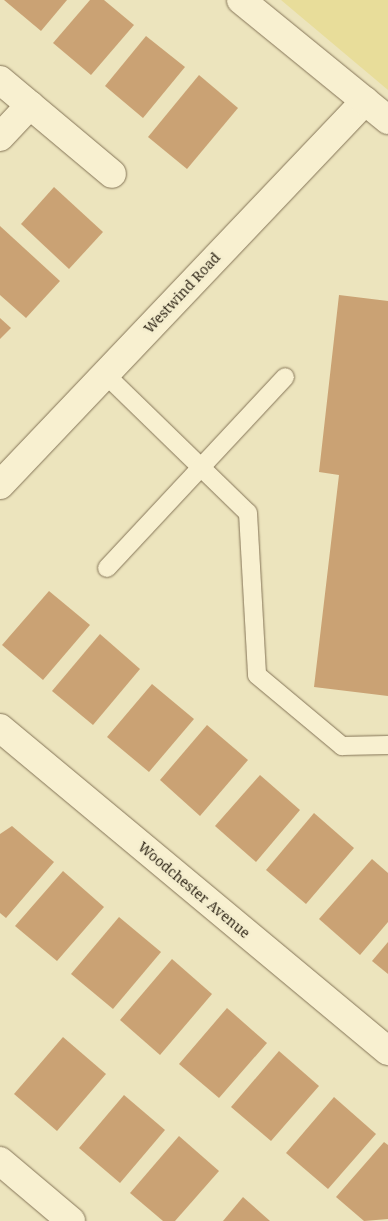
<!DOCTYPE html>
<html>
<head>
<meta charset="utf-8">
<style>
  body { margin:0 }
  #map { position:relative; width:388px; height:1221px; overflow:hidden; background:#ece4bd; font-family:"Noto Serif",serif }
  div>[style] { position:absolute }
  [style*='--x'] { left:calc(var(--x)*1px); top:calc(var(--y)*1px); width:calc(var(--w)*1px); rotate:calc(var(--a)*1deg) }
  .sand>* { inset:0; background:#e8dd9a }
  .building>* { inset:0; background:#caa274 }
  .roads { filter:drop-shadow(0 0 1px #847457) drop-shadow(0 0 1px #847457) }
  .service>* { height:18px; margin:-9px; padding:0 9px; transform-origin:9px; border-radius:9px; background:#f8f0d0 }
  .minor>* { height:28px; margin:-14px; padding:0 14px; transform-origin:14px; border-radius:14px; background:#f8f0d0 }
  .tertiary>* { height:28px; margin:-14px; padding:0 14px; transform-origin:14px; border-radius:14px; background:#f8f0d0 }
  span { translate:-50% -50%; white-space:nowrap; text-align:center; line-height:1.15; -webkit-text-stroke:5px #f4edcd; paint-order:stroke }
  .street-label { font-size:14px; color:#332a1b }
</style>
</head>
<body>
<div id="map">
  <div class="sand">
    <i style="clip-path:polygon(281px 0,388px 0,388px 90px)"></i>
  </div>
  <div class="building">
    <i style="clip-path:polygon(4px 0,67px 0,41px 31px)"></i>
    <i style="clip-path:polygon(90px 0,104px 0,134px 25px,91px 75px,53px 43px)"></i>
    <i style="clip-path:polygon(146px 36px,185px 67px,143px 118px,105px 86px)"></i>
    <i style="clip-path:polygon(199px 75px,238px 108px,187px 169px,148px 137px)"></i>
    <i style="clip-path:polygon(54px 187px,103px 232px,69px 269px,21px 224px)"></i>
    <i style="clip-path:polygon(0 226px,60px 281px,26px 318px,0 295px)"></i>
    <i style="clip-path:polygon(339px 295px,388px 301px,388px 696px,314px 687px,339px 475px,319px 472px)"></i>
    <i style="clip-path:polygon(0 318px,11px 328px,0 339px)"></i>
    <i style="clip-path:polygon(49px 591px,90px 625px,43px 680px,2px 645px)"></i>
    <i style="clip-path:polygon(100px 634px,140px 669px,93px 725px,52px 691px)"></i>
    <i style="clip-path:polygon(152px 684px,194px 719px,149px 772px,107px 737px)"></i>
    <i style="clip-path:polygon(207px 725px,248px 760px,200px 816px,160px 780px)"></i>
    <i style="clip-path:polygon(260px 775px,300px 810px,256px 862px,215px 826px)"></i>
    <i style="clip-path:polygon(314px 813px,354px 848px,306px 904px,266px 870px)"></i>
    <i style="clip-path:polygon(12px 826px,54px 862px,6px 918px,0 913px,0 834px)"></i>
    <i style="clip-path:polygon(372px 859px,388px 873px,388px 922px,360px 955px,319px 919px)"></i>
    <i style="clip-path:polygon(63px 871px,104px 907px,57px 961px,15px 926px)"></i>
    <i style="clip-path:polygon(119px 917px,161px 952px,113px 1009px,71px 974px)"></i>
    <i style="clip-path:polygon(388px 942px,388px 974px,372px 961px)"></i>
    <i style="clip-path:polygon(172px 959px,212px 994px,160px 1055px,120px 1020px)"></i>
    <i style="clip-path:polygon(227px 1008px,267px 1043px,219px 1098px,179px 1064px)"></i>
    <i style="clip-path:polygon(63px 1037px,106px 1074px,57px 1131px,14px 1094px)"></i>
    <i style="clip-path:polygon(279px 1051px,319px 1086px,271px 1141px,231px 1107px)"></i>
    <i style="clip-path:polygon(124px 1095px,165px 1130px,120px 1183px,79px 1148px)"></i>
    <i style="clip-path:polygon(334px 1097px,376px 1134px,328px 1189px,286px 1153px)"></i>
    <i style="clip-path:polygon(179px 1136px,219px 1171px,175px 1221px,163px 1221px,130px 1193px)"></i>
    <i style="clip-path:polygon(384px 1142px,388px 1145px,388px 1219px,364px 1221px,336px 1197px)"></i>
    <i style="clip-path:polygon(243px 1197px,270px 1221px,223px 1221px)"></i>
  </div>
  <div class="roads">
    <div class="service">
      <i style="--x:105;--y:374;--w:199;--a:44.2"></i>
      <i style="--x:248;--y:513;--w:162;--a:86.8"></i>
      <i style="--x:257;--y:675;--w:111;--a:39.9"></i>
      <i style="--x:342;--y:746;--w:46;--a:-1.2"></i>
      <i style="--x:107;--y:568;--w:261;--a:-47"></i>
    </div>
    <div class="minor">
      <i style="--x:0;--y:80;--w:146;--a:40"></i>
      <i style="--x:0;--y:137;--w:44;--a:-46.8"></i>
      <i style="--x:0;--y:485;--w:530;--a:-46.45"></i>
      <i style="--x:0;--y:728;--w:505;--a:39.78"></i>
      <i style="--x:0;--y:1161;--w:93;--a:40.2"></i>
    </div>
    <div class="tertiary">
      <i style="--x:241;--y:0;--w:190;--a:39.2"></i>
    </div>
  </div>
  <div class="street-label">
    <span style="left:182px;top:293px;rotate:-47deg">Westwind Road</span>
    <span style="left:194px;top:890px;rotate:40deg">Woodchester Avenue</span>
  </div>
</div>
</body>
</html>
